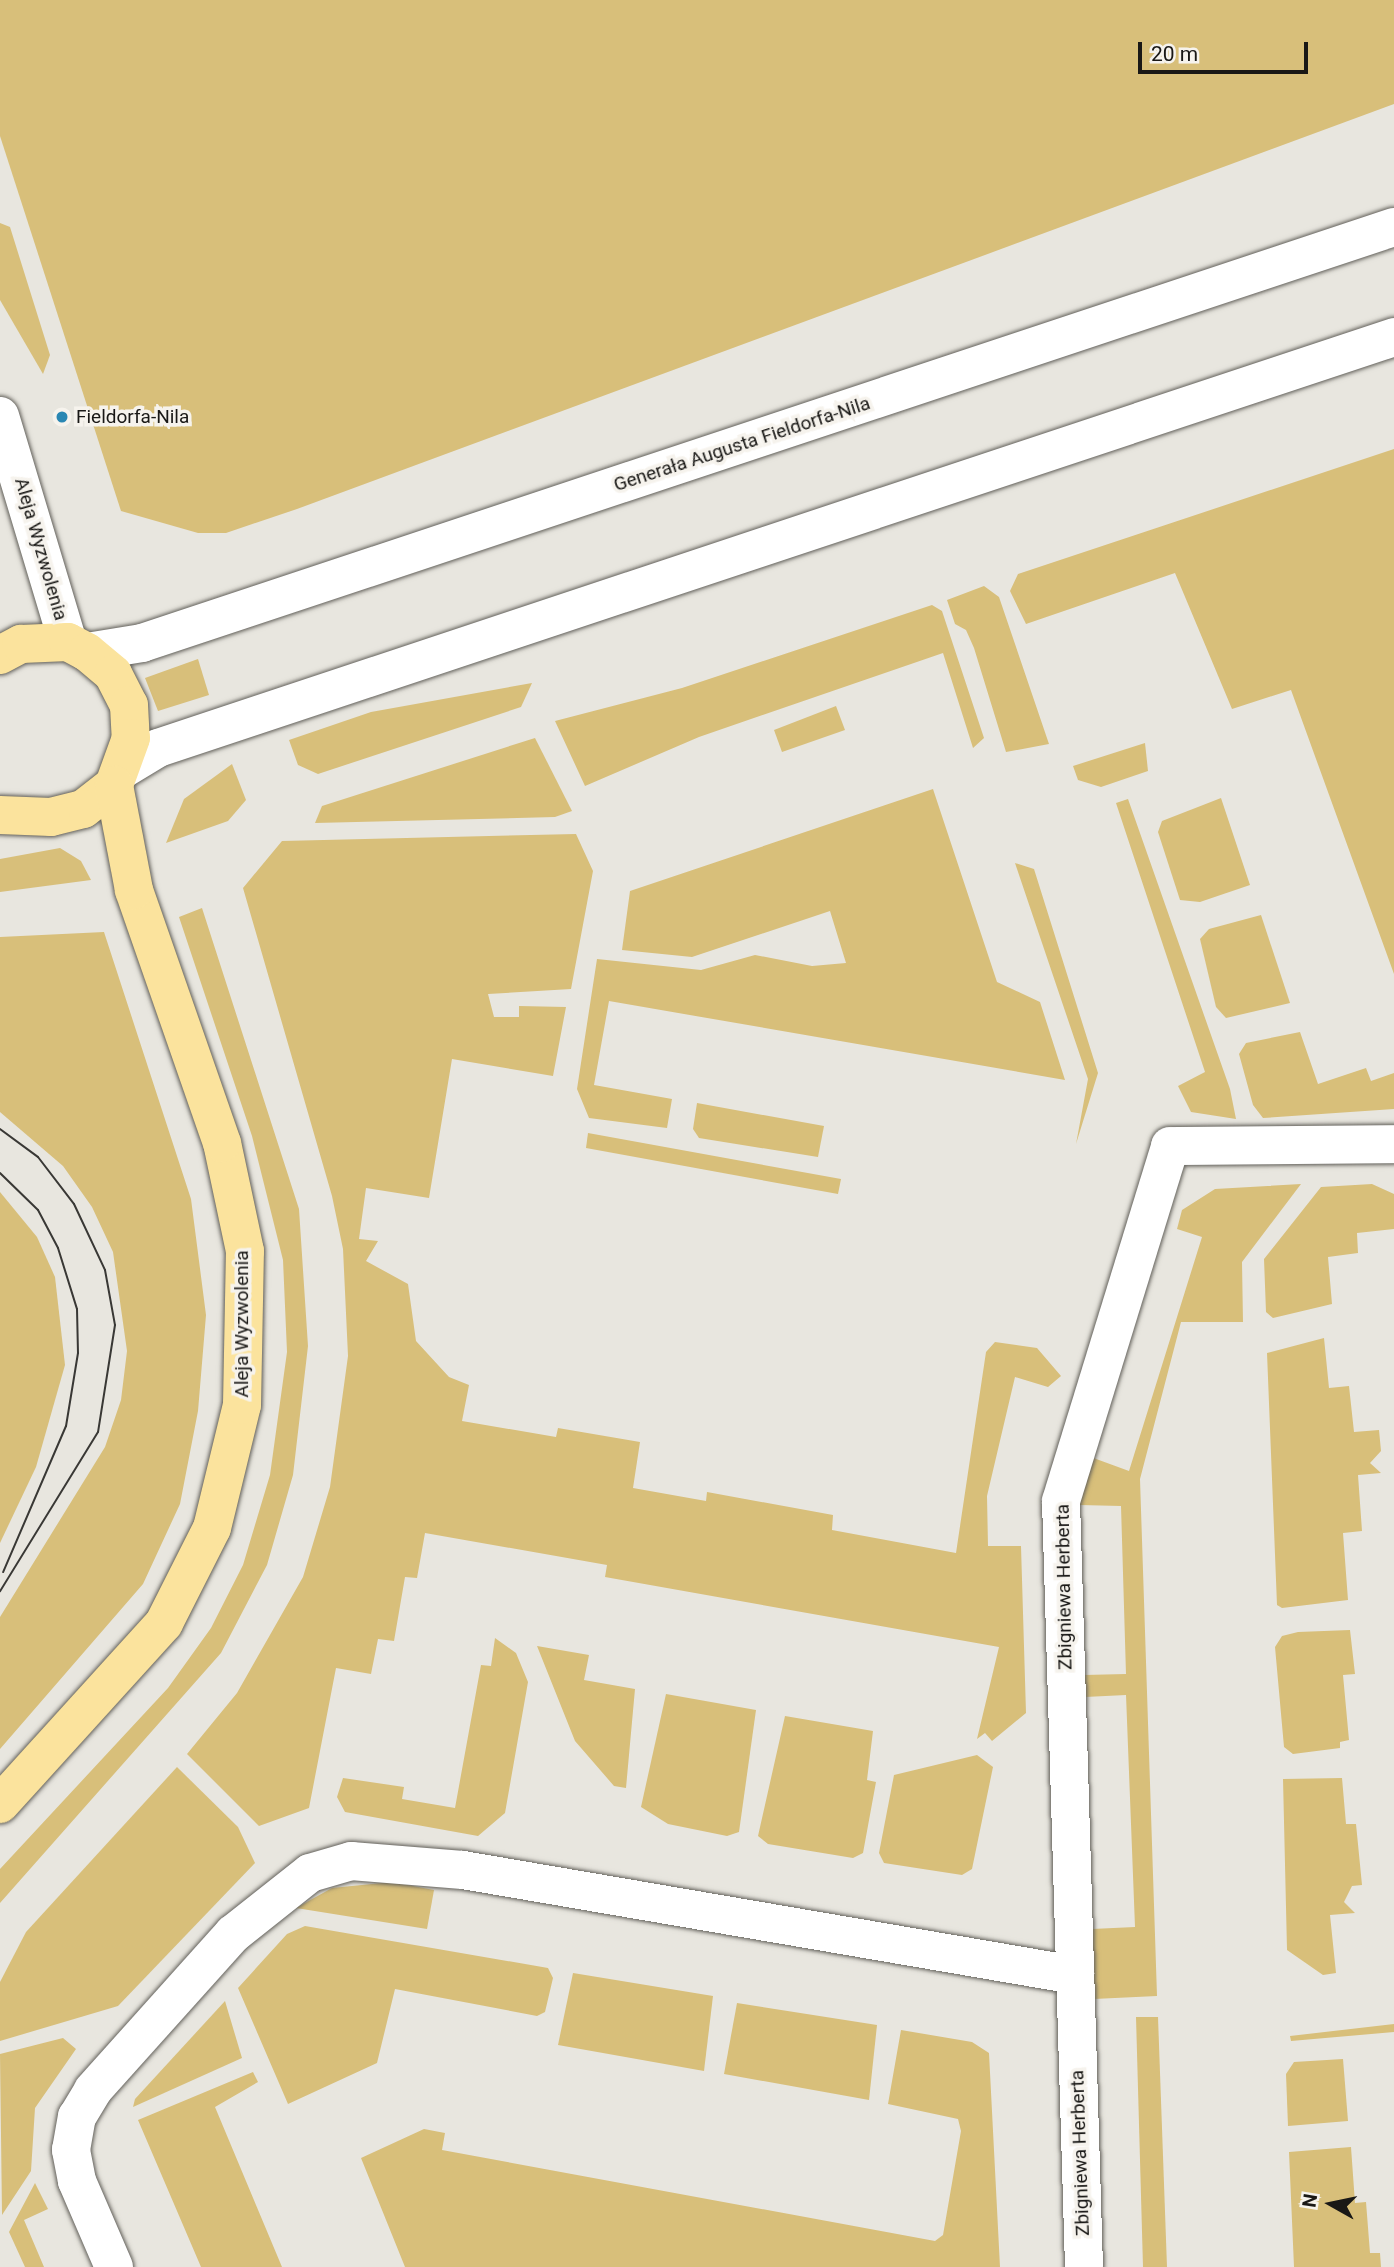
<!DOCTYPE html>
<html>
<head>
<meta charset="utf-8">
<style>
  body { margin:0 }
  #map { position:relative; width:1394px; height:2267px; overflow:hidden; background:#e8e6df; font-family:Roboto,sans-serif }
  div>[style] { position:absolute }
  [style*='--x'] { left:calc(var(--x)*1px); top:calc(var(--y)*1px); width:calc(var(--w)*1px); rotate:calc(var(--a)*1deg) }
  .green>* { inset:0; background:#d8bf7a }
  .roads { filter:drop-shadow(0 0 2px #62605a) drop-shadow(0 0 2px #62605a) }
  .minor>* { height:38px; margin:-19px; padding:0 19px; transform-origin:19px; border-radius:19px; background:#fff }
  .major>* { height:38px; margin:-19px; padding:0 19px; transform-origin:19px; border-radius:19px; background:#fbe39d }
  .tram>* { height:2px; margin:-1px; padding:0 1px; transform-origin:1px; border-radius:1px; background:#393835 }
  .dots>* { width:19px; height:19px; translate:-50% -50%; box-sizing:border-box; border:4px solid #f6f3ed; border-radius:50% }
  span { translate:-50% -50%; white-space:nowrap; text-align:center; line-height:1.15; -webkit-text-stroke:7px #f6f3ed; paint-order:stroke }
  .poi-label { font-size:19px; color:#191816 }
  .left { translate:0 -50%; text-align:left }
  .street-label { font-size:19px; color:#191816 }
  .north { position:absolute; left:1296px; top:2169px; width:70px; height:70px; -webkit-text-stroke:5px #f6f3ed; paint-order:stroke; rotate:279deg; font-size:19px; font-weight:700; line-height:28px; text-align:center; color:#191816 }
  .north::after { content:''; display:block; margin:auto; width:24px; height:32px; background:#191816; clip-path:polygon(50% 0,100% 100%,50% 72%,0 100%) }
  .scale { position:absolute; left:1138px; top:42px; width:170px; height:32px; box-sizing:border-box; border:4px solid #191816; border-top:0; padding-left:9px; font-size:21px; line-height:24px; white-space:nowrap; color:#191816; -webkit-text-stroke:5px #f6f3ed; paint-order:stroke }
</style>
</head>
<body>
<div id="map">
  <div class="green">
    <i style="clip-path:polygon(0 0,1394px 0,1394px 104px,297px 509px,226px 533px,198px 533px,121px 511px,0 136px)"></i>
    <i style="clip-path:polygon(0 223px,10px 227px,50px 355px,43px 374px,0 300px)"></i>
    <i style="clip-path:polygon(1394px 449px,1394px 974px,1291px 690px,1232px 709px,1175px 573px,1026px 624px,1010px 591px,1018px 574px)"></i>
    <i style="clip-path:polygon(984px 586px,999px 597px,1049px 744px,1006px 752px,974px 648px,966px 630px,955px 624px,947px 600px)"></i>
    <i style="clip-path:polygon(932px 605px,942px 611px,984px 738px,973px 748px,943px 653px,699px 737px,585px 786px,555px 721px,682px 688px)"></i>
    <i style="clip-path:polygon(198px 659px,209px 695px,158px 711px,145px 678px)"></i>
    <i style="clip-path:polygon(532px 683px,521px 707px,318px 774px,298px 765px,289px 740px,371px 712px)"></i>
    <i style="clip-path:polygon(836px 706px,845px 730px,782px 752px,774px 730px)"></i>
    <i style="clip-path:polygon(535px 738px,572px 811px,555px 817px,315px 823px,322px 806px)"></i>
    <i style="clip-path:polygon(1145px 743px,1148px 771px,1101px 787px,1078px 780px,1073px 766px)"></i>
    <i style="clip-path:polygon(232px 764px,246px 800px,228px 821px,166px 843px,184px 799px)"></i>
    <i style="clip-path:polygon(933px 789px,997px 982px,1040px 1002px,1065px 1080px,609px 1001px,594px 1085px,672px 1099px,667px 1128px,589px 1118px,577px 1089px,597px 959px,701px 970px,755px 955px,812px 966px,846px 963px,830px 911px,692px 957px,622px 950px,630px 891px)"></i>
    <i style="clip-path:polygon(1221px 798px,1250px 885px,1200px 902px,1180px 900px,1158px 832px,1162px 821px)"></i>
    <i style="clip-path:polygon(1128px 799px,1230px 1089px,1236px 1119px,1191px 1112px,1178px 1086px,1205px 1072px,1116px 803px)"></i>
    <i style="clip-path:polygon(576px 834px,593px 871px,571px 989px,488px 994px,494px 1017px,519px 1017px,519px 1006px,566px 1007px,553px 1076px,452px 1059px,429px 1198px,366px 1188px,359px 1239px,378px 1241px,366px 1261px,408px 1284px,416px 1341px,449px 1377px,469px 1385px,462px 1421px,556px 1437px,558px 1428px,640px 1442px,633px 1488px,706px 1501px,707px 1492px,833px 1515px,832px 1530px,956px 1553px,986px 1352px,995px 1342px,1037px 1348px,1061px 1376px,1048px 1387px,1015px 1377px,987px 1496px,988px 1546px,1021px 1546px,1026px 1713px,992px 1741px,985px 1733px,977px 1739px,999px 1647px,605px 1577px,607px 1565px,425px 1533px,417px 1578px,405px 1577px,394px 1641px,378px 1639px,371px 1674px,336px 1668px,309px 1808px,259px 1826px,187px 1754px,237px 1693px,303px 1577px,330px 1487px,348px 1356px,343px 1249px,332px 1196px,243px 888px,282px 841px)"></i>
    <i style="clip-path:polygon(60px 848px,81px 861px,91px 880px,0 892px,0 859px)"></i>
    <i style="clip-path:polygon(1015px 863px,1034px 869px,1098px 1073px,1076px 1144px,1088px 1079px)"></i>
    <i style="clip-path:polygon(202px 908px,299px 1209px,308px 1346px,293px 1475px,267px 1565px,221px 1653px,0 1903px,0 1869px,168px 1688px,211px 1628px,243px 1565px,270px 1475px,287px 1352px,283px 1260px,252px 1136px,179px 917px)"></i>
    <i style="clip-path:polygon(1261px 915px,1290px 1003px,1226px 1018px,1216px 1007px,1200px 939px,1209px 929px)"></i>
    <i style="clip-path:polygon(104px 932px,191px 1199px,206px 1315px,198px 1411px,180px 1504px,143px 1584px,0 1749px,0 1617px,105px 1447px,121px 1400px,127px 1351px,113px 1252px,92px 1207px,63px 1166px,0 1112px,0 937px)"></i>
    <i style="clip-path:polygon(1300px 1032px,1318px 1084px,1366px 1068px,1371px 1081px,1394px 1073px,1394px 1109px,1263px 1118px,1253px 1105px,1239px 1054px,1246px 1043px)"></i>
    <i style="clip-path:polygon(697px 1103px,824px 1126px,818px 1157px,699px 1138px,693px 1129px)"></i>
    <i style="clip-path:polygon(588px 1133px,841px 1179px,838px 1194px,586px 1148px)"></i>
    <i style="clip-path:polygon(1301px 1184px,1242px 1262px,1243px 1322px,1181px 1322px,1140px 1479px,1157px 1996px,1094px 1999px,1092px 1929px,1135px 1927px,1126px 1695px,1085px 1697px,1084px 1675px,1126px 1674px,1121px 1506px,1080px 1505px,1088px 1456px,1129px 1471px,1202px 1237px,1177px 1229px,1182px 1210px,1215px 1189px)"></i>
    <i style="clip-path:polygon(1372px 1184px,1394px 1194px,1394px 1229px,1357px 1233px,1358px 1253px,1328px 1257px,1332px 1304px,1273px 1318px,1266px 1312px,1264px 1259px,1321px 1187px)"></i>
    <i style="clip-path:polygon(0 1192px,37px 1237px,55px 1277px,65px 1365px,36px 1467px,0 1543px)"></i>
    <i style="clip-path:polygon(1324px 1338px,1329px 1388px,1349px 1386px,1354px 1432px,1379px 1430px,1381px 1451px,1370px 1463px,1381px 1473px,1358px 1475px,1362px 1531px,1343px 1533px,1348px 1600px,1282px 1608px,1277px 1605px,1267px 1353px)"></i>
    <i style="clip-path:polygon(1350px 1630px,1355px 1674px,1343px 1675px,1349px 1740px,1340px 1742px,1340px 1748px,1293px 1754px,1284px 1747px,1275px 1647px,1282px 1636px,1298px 1632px)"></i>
    <i style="clip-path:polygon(495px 1638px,516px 1653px,528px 1682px,505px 1813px,478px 1836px,345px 1812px,337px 1797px,343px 1778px,404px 1787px,402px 1799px,455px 1808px,481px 1665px,491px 1666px)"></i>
    <i style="clip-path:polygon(537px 1646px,589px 1655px,584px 1680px,635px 1689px,626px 1788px,614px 1786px,575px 1741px)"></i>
    <i style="clip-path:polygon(666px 1694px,756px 1710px,739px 1832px,727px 1836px,668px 1824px,641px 1807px)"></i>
    <i style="clip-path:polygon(785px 1716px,873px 1731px,867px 1780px,876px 1782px,863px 1853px,853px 1858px,768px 1844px,758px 1836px)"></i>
    <i style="clip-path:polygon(977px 1755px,993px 1767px,972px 1869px,962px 1875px,884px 1863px,879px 1853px,894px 1775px)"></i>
    <i style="clip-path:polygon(177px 1767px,238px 1827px,255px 1863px,118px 2006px,0 2041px,0 1982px,26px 1932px)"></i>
    <i style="clip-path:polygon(1342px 1778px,1346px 1824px,1356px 1824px,1362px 1885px,1352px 1886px,1344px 1902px,1355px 1913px,1330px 1915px,1336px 1973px,1323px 1975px,1287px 1950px,1283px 1779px)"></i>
    <i style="clip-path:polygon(392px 1882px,434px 1890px,427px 1929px,296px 1908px,332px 1888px)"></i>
    <i style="clip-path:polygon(305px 1926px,548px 1968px,553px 1978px,545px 2012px,537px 2016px,395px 1989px,377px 2063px,288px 2104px,238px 1988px,287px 1934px)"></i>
    <i style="clip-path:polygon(573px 1973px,713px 1996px,704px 2071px,558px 2045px)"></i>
    <i style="clip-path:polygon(225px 2001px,242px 2058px,133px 2107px,135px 2099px)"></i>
    <i style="clip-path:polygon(737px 2003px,877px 2025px,869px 2100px,724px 2074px)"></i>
    <i style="clip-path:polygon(1136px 2017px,1158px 2017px,1167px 2267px,1143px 2267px)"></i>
    <i style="clip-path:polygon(1394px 2024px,1394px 2032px,1291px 2041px,1290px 2036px)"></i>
    <i style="clip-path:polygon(901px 2030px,972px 2042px,989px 2053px,1000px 2267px,405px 2267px,361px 2158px,424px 2129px,445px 2133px,442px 2150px,935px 2241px,943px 2235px,961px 2131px,958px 2119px,888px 2104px)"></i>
    <i style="clip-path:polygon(63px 2038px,76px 2049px,35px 2108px,31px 2171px,2px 2215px,0 2054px)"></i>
    <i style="clip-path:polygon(1343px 2059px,1348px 2121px,1288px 2126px,1286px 2074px,1294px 2062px)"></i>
    <i style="clip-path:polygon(253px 2072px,258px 2082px,215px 2107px,282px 2267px,201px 2267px,138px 2120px)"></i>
    <i style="clip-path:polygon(1351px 2147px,1355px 2203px,1366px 2202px,1370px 2253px,1380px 2253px,1381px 2267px,1294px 2267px,1289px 2152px)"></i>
    <i style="clip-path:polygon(35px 2183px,48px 2209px,24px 2220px,44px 2267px,25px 2267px,9px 2232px)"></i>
  </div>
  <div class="roads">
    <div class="minor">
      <i style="--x:0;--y:416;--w:236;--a:73.3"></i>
      <i style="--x:87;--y:652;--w:56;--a:-9.3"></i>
      <i style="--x:142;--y:643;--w:1319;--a:-18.38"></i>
      <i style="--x:120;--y:771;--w:44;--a:-31.2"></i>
      <i style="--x:158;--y:748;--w:1303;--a:-18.39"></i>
      <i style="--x:114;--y:2267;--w:94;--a:-113.3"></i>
      <i style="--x:77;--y:2181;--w:32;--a:-101"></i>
      <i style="--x:71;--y:2150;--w:34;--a:-80"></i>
      <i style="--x:77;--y:2117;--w:31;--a:-59"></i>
      <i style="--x:93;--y:2090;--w:210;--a:-48.1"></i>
      <i style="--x:233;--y:1934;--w:98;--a:-38.4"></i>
      <i style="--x:310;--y:1873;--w:43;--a:-16.3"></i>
      <i style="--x:351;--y:1861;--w:112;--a:4.6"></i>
      <i style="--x:463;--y:1870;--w:621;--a:9.74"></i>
      <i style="--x:1084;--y:2267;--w:766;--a:-91.72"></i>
      <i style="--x:1061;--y:1501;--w:371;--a:-72.9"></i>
      <i style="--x:1170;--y:1146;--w:224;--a:-0.5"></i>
    </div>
    <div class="major">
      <i style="--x:0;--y:655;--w:24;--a:-28"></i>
      <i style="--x:21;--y:644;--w:47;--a:-2.4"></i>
      <i style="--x:68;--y:642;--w:21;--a:28"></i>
      <i style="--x:87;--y:652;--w:34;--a:40"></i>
      <i style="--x:113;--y:674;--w:35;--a:63"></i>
      <i style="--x:129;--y:705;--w:33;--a:87"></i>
      <i style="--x:131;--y:738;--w:50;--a:109.9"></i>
      <i style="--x:114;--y:785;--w:39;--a:142"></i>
      <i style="--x:83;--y:809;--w:33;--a:166"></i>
      <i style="--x:51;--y:817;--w:51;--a:-177.8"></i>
      <i style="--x:0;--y:1804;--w:244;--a:-47.8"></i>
      <i style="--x:164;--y:1623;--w:106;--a:-63.2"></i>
      <i style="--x:212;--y:1528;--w:127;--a:-76.3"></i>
      <i style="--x:242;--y:1405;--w:154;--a:-88.9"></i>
      <i style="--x:245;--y:1251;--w:110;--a:-102"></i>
      <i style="--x:222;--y:1143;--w:268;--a:-109.2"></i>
      <i style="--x:134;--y:890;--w:107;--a:-100.8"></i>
    </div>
  </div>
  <div class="tram">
    <i style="--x:0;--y:1129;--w:47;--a:36.4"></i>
    <i style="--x:38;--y:1157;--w:59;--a:52.5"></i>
    <i style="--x:74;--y:1204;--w:73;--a:64.8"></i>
    <i style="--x:105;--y:1270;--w:56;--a:79.7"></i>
    <i style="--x:115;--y:1325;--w:108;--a:99"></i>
    <i style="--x:98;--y:1432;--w:187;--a:121.6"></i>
    <i style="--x:0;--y:1173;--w:53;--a:44.2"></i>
    <i style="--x:38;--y:1210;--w:43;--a:62.2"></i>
    <i style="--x:58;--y:1248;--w:64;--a:72.7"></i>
    <i style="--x:77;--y:1309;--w:44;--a:88.7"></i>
    <i style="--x:78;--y:1353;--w:74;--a:99.3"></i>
    <i style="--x:66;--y:1426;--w:159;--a:113.3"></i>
  </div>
  <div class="dots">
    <i style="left:62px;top:417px;background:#2a87b3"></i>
  </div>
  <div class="poi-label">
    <span class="left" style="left:76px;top:417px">Fieldorfa-Nila</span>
  </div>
  <div class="street-label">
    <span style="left:742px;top:444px;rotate:-18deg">Generała Augusta Fieldorfa-Nila</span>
    <span style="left:41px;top:549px;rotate:74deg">Aleja Wyzwolenia</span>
    <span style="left:242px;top:1324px;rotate:-90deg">Aleja Wyzwolenia</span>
    <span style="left:1064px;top:1587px;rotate:-91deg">Zbigniewa Herberta</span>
    <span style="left:1080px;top:2153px;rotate:-92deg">Zbigniewa Herberta</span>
  </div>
  <div class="north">N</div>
  <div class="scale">20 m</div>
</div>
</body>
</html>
